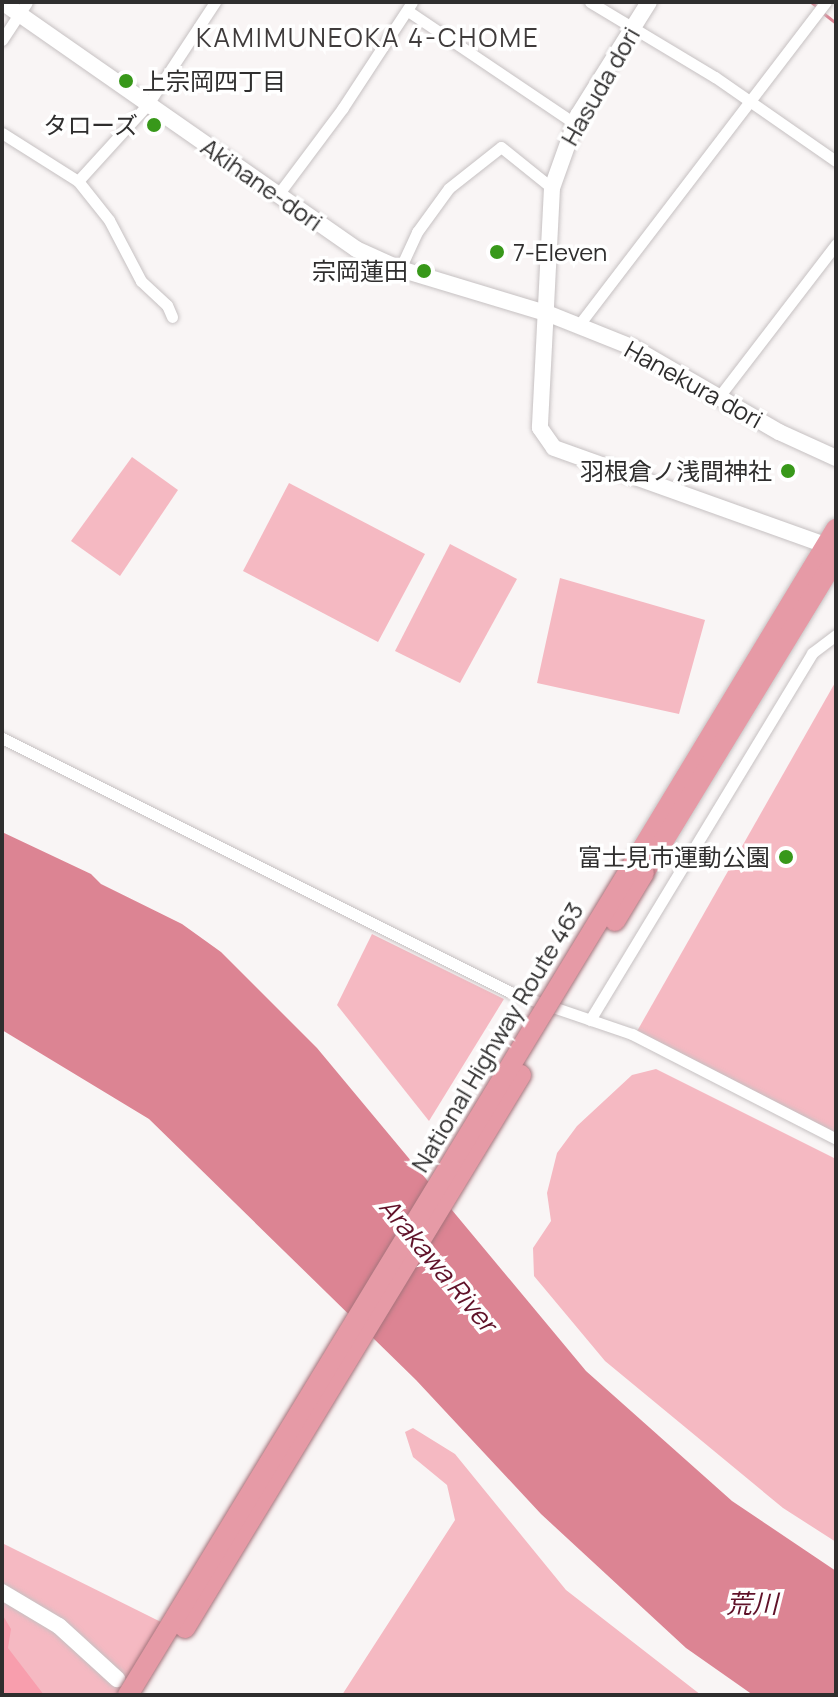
<!DOCTYPE html>
<html>
<head>
<meta charset="utf-8">
<style>
  body { margin:0 }
  #map { position:relative; width:838px; height:1697px; overflow:hidden; background:#f9f5f5; font-family:Manrope,"Noto Sans JP",sans-serif }
  div>[style] { position:absolute }
  [style*='--x'] { left:calc(var(--x)*1px); top:calc(var(--y)*1px); width:calc(var(--w)*1px); rotate:calc(var(--a)*1deg) }
  .green>* { inset:0; background:#f5b9c2 }
  .forest>* { inset:0; background:#f89ead }
  .water>* { inset:0; background:#dc8493 }
  .stream>* { height:3px; margin:-1.5px; padding:0 1.5px; transform-origin:1.5px; border-radius:1.5px; background:#dc8493 }
  .roads { filter:drop-shadow(0 0 2px #c6c1c2) drop-shadow(0 0 2px #c6c1c2) }
  .street>* { height:11px; margin:-5.5px; padding:0 5.5px; transform-origin:5.5px; border-radius:5.5px; background:#fff }
  .secondary>* { height:16px; margin:-8px; padding:0 8px; transform-origin:8px; border-radius:8px; background:#fff }
  .highway>* { height:20px; margin:-10px; padding:0 10px; transform-origin:10px; border-radius:10px; background:#e69aa6 }
  .bridges { filter:drop-shadow(0 0 2px #a6747c) drop-shadow(0 0 2px #a6747c) }
  .highway-bridge>* { height:20px; margin:-10px; padding:0 10px; transform-origin:10px; border-radius:10px; background:#e69aa6 }
  .dots>* { width:22px; height:22px; translate:-50% -50%; box-sizing:border-box; border:4px solid #fff; border-radius:50% }
  span { translate:-50% -50%; white-space:nowrap; text-align:center; line-height:1.15; -webkit-text-stroke:7px #fff; paint-order:stroke }
  .poi-label { font-size:24px; color:#2f2e2e }
  .left { translate:0 -50%; text-align:left }
  .right { translate:-100% -50%; text-align:right }
  .street-label { font-size:24px; color:#2f2e2e }
  .neighbourhood-label { font-size:26px; color:#3f3b3b; letter-spacing:2px }
  .water-label { font-size:26px; color:#601229; font-style:italic }
  .frame { position:absolute; inset:0; border:4px solid #2f2e2e; pointer-events:none }
</style>
</head>
<body>
<div id="map">
  <div class="green">
    <i style="clip-path:polygon(132px 457px,178px 490px,120px 576px,71px 541px)"></i>
    <i style="clip-path:polygon(289px 483px,425px 554px,378px 642px,243px 571px)"></i>
    <i style="clip-path:polygon(450px 544px,517px 579px,460px 683px,395px 651px)"></i>
    <i style="clip-path:polygon(560px 578px,705px 620px,679px 714px,537px 683px)"></i>
    <i style="clip-path:polygon(836px 681px,836px 1134px,636px 1033px)"></i>
    <i style="clip-path:polygon(372px 934px,504px 999px,429px 1121px,337px 1005px)"></i>
    <i style="clip-path:polygon(656px 1069px,836px 1159px,836px 1542px,783px 1508px,605px 1361px,534px 1276px,533px 1248px,551px 1221px,547px 1193px,557px 1153px,577px 1126px,632px 1075px)"></i>
    <i style="clip-path:polygon(413px 1428px,455px 1454px,566px 1590px,701px 1695px,342px 1695px,455px 1520px,447px 1485px,413px 1457px,405px 1432px)"></i>
    <i style="clip-path:polygon(2px 1543px,161px 1622px,116px 1695px,2px 1695px)"></i>
  </div>
  <div class="forest">
    <i style="clip-path:polygon(2px 1614px,11px 1629px,8px 1648px,44px 1695px,2px 1695px)"></i>
  </div>
  <div class="water">
    <i style="clip-path:polygon(2px 832px,91px 874px,101px 884px,182px 924px,221px 952px,317px 1048px,586px 1371px,732px 1501px,836px 1571px,836px 1695px,753px 1695px,686px 1648px,541px 1514px,416px 1380px,149px 1119px,2px 1030px)"></i>
  </div>
  <div class="stream">
    <i style="--x:811;--y:2;--w:5;--a:37"></i>
    <i style="--x:823;--y:13;--w:16;--a:38"></i>
  </div>
  <div class="roads">
    <div class="street">
      <i style="--x:590;--y:2;--w:146;--a:31"></i>
      <i style="--x:715;--y:77;--w:147;--a:34.8"></i>
      <i style="--x:408;--y:11;--w:200;--a:34"></i>
      <i style="--x:2;--y:40;--w:45;--a:-56.7"></i>
      <i style="--x:2;--y:133;--w:90;--a:32.3"></i>
      <i style="--x:78;--y:181;--w:50;--a:51.5"></i>
      <i style="--x:109;--y:220;--w:69;--a:62.3"></i>
      <i style="--x:141;--y:281;--w:35;--a:43"></i>
      <i style="--x:167;--y:305;--w:13;--a:67"></i>
      <i style="--x:78;--y:181;--w:104;--a:-47.7"></i>
      <i style="--x:148;--y:104;--w:122;--a:-56.7"></i>
      <i style="--x:277;--y:196;--w:109;--a:-53.2"></i>
      <i style="--x:342;--y:109;--w:128;--a:-56.8"></i>
      <i style="--x:400;--y:269;--w:41;--a:-65.3"></i>
      <i style="--x:417;--y:232;--w:54;--a:-54"></i>
      <i style="--x:449;--y:188;--w:66;--a:-38.3"></i>
      <i style="--x:501;--y:147;--w:65;--a:38.8"></i>
      <i style="--x:578;--y:326;--w:408;--a:-52.6"></i>
      <i style="--x:721;--y:394;--w:189;--a:-52.5"></i>
      <i style="--x:2;--y:738;--w:570;--a:26.57"></i>
      <i style="--x:512;--y:993;--w:127;--a:18.9"></i>
      <i style="--x:632;--y:1034;--w:229;--a:27.2"></i>
      <i style="--x:590;--y:1020;--w:429;--a:-58.8"></i>
      <i style="--x:812;--y:653;--w:30;--a:-37"></i>
    </div>
    <div class="secondary">
      <i style="--x:2;--y:2;--w:432;--a:34.9"></i>
      <i style="--x:356;--y:249;--w:48;--a:24.4"></i>
      <i style="--x:400;--y:269;--w:156;--a:16.8"></i>
      <i style="--x:549;--y:314;--w:92;--a:21.8"></i>
      <i style="--x:634;--y:348;--w:168;--a:30.1"></i>
      <i style="--x:779;--y:432;--w:63;--a:24.5"></i>
      <i style="--x:649;--y:2;--w:133;--a:122.1"></i>
      <i style="--x:578;--y:115;--w:77;--a:109.6"></i>
      <i style="--x:552;--y:188;--w:240;--a:92.9"></i>
      <i style="--x:540;--y:428;--w:24;--a:55"></i>
      <i style="--x:554;--y:448;--w:297;--a:19.7"></i>
      <i style="--x:2;--y:1592;--w:66;--a:30.8"></i>
      <i style="--x:59;--y:1626;--w:79;--a:42.4"></i>
    </div>
    <div class="highway">
      <i style="--x:633;--y:864;--w:392;--a:-58.8"></i>
      <i style="--x:644;--y:873;--w:369;--a:-58.6"></i>
    </div>
  </div>
  <div class="bridges">
    <div class="highway-bridge">
      <i style="--x:615;--y:921;--w:56;--a:-58.9"></i>
      <i style="--x:185;--y:1628;--w:647;--a:-58.72"></i>
      <i style="--x:128;--y:1695;--w:972;--a:-58.71"></i>
    </div>
  </div>
  <div class="dots">
    <i style="left:126px;top:81px;background:#38981a"></i>
    <i style="left:154px;top:125px;background:#38981a"></i>
    <i style="left:497px;top:252px;background:#38981a"></i>
    <i style="left:424px;top:271px;background:#38981a"></i>
    <i style="left:788px;top:471px;background:#38981a"></i>
    <i style="left:786px;top:857px;background:#38981a"></i>
  </div>
  <div class="poi-label">
    <span class="left" style="left:142px;top:81px">上宗岡四丁目</span>
    <span class="right" style="left:138px;top:125px">タローズ</span>
    <span class="left" style="left:513px;top:252px">7-Eleven</span>
    <span class="right" style="left:408px;top:271px">宗岡蓮田</span>
    <span class="right" style="left:772px;top:471px">羽根倉ノ浅間神社</span>
    <span class="right" style="left:770px;top:857px">富士見市運動公園</span>
  </div>
  <div class="street-label">
    <span style="left:600px;top:86px;rotate:-60deg">Hasuda dori</span>
    <span style="left:262px;top:184px;rotate:35deg">Akihane-dori</span>
    <span style="left:694px;top:384px;rotate:29deg">Hanekura dori</span>
    <span style="left:497px;top:1037px;rotate:-59deg">National Highway Route 463</span>
  </div>
  <div class="neighbourhood-label">
    <span style="left:368px;top:38px">KAMIMUNEOKA 4-CHOME</span>
  </div>
  <div class="water-label">
    <span style="left:438px;top:1265px;rotate:50deg">Arakawa River</span>
    <span style="left:752px;top:1604px">荒川</span>
  </div>
  <div class="frame"></div>
</div>
</body>
</html>
